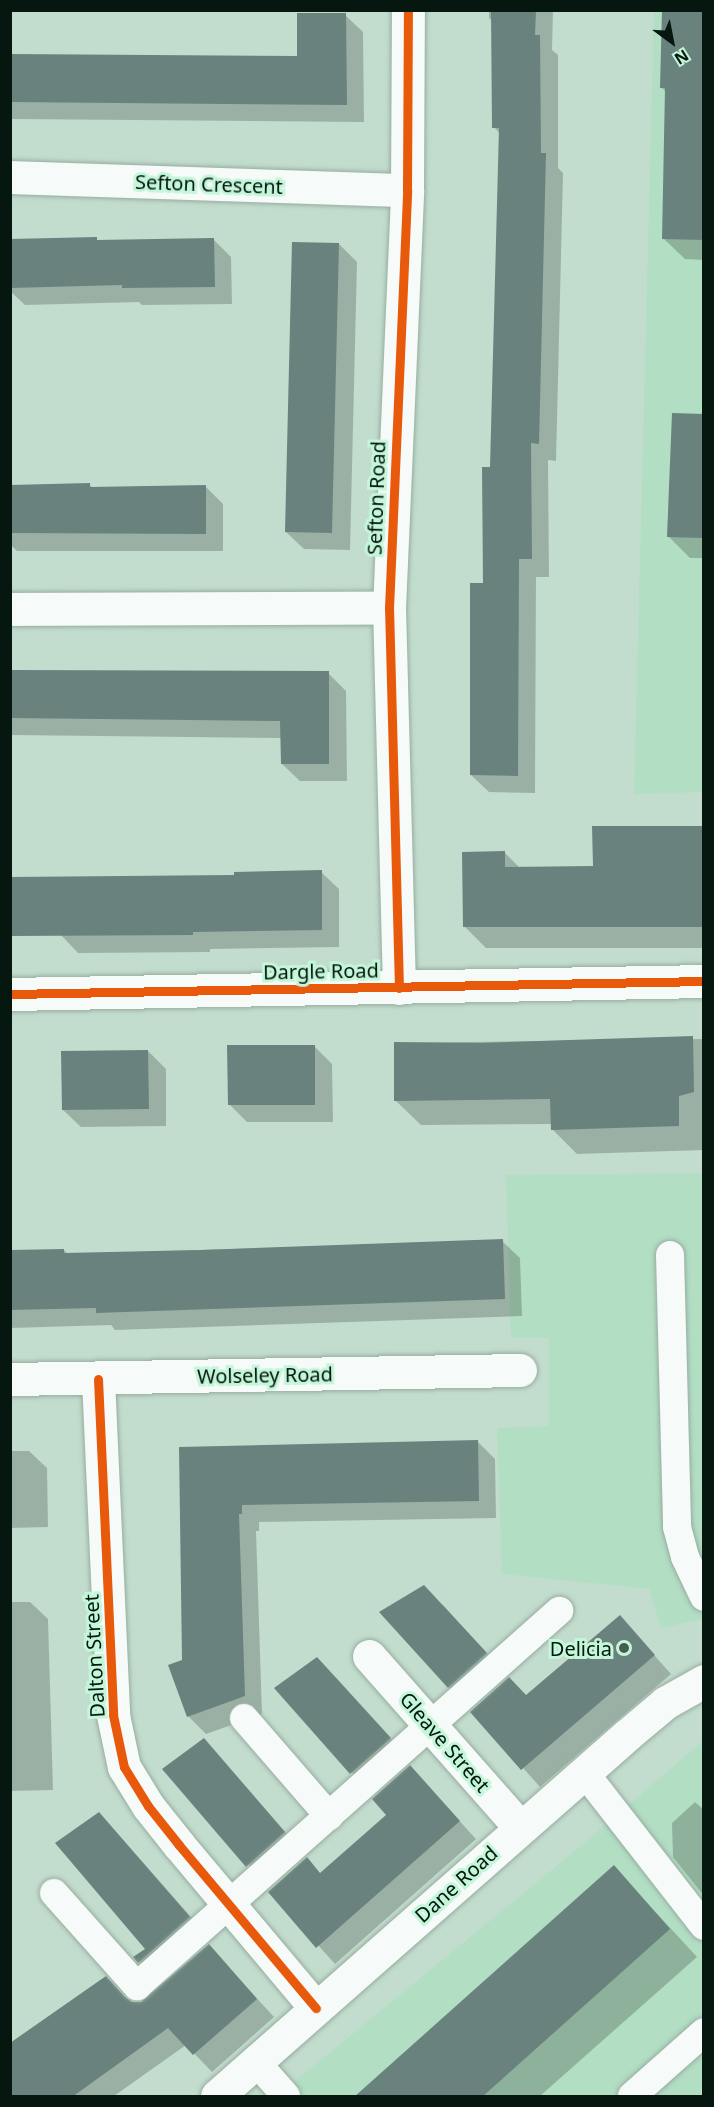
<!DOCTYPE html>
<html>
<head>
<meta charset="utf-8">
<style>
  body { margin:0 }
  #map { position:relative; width:714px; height:2107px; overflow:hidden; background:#c2ddcd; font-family:"Noto Sans",sans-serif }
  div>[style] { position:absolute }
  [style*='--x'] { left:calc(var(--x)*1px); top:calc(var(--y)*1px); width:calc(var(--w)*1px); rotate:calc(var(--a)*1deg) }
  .built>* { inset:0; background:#b2dec4 }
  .shadow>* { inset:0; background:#0003 }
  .building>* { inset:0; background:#69827e }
  .roads { filter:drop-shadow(0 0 2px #97ada0) drop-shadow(0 0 2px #97ada0) }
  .lane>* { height:28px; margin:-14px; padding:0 14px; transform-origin:14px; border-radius:14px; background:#f6faf8 }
  .street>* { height:33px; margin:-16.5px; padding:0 16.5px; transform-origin:16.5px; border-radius:16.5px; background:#f6faf8 }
  .secondary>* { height:33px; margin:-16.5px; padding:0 16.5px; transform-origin:16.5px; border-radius:16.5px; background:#f6faf8 }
  .cycleway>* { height:9px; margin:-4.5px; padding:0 4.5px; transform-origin:4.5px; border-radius:4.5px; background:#e8590c }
  .dots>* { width:16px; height:16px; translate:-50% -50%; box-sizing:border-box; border:3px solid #c4f6d9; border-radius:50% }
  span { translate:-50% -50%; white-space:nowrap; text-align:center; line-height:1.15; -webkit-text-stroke:6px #c4f6d9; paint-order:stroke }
  .street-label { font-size:20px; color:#05170e }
  .poi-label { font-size:20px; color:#05170e }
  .right { translate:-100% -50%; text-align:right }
  .frame { position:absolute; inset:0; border:12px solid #05170e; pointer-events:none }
  .north { position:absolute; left:642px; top:12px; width:60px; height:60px; -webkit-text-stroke:4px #c4f6d9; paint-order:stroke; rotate:148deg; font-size:16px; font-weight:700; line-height:24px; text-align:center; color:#05170e }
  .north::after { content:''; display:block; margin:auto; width:21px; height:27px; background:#05170e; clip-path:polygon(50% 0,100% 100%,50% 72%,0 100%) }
</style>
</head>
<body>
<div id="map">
  <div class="built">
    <i style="clip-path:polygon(654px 11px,703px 11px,703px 792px,634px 794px)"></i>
    <i style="clip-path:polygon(703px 1173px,703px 1619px,661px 1628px,649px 1589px,502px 1574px,497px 1428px,549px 1426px,549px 1338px,511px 1338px,506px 1175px)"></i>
    <i style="clip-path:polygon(703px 1741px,703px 2096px,277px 2096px,576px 1850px)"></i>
  </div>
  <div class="shadow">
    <i style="clip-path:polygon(489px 10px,553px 10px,552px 50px,558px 55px,558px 168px,563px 173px,556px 461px,548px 460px,549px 577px,536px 577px,535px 793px,489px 792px,471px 775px,492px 468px,500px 134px,494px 127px,493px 22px,489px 18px)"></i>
    <i style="clip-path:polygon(704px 10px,704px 260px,685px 259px,663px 238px,667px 93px,661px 87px)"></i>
    <i style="clip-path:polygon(345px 15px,363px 32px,364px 122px,10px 119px,10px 56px,299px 57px)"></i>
    <i style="clip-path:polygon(214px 240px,231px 257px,232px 304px,142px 305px,139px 302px,25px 305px,10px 291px,10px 241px)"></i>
    <i style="clip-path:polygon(339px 244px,357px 262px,350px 550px,304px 549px,286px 532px)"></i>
    <i style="clip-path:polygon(704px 417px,704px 558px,690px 558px,669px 537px)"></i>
    <i style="clip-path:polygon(90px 485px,93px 488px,205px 486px,223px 504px,223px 551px,17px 551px,10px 544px,10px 486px)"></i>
    <i style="clip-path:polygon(10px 671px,328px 673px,346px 691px,347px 781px,300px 781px,282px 764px,282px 738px,10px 735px)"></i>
    <i style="clip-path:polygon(704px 827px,704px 948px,486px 948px,465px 927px,504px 852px,520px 868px,595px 867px)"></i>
    <i style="clip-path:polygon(321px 872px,339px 889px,339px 947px,210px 949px,210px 952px,78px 953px,61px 935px,236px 877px)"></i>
    <i style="clip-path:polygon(704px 1039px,704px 1150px,577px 1154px,552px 1129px,552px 1124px,421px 1125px,396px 1101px,395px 1043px)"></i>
    <i style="clip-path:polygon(314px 1046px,332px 1064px,333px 1122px,247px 1122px,229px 1104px)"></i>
    <i style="clip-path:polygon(148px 1051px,166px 1069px,166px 1126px,81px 1127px,63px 1110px)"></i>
    <i style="clip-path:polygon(502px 1241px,520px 1258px,522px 1316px,115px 1330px,111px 1325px,10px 1328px,10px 1251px,64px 1250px,68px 1254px)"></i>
    <i style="clip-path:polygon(477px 1441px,495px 1459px,496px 1518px,259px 1522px,259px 1531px,256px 1531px,262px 1714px,206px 1734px,188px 1716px,184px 1661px,181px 1448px)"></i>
    <i style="clip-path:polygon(10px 1451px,29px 1451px,47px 1468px,48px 1527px,10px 1528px)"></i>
    <i style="clip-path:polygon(10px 1602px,30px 1602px,48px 1619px,53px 1790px,10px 1791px)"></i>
    <i style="clip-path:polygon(442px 1604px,503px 1671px,466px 1704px,449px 1687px)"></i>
    <i style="clip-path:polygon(620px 1617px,671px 1674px,540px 1787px,473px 1712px,527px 1697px)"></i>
    <i style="clip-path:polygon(335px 1677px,407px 1757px,369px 1791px,277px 1688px)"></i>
    <i style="clip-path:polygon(204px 1740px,302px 1851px,265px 1883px,164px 1769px)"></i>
    <i style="clip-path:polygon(410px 1767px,476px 1839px,335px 1964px,270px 1892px,321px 1874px,388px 1815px)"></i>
    <i style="clip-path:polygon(695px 1802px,704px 1810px,704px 1896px,673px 1857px,672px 1823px)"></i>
    <i style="clip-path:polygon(116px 1832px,207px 1935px,157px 1979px,135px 1957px,147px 1949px)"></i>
    <i style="clip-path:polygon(614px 1867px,697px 1957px,540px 2096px,380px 2096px)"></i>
    <i style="clip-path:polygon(209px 1946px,274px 2017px,212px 2072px,186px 2045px,114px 2096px,10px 2096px,128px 2001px,141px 2003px)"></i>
  </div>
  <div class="building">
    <i style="clip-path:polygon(491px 10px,536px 10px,535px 35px,540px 35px,541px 153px,546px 153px,539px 444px,531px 443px,532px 559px,519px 559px,518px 776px,470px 775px,470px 583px,483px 583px,482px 467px,490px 467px,499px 128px,492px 128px)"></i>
    <i style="clip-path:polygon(662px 10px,704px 10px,704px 240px,662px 239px,665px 88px,660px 88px)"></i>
    <i style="clip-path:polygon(297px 13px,346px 13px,347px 105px,10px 102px,10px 54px,297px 56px)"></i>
    <i style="clip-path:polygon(97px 237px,97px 240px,214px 238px,215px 287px,122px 288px,122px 285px,10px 288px,10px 239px)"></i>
    <i style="clip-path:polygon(292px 242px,339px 243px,332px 533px,285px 532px)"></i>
    <i style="clip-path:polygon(672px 413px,704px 414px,704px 538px,667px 537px)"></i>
    <i style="clip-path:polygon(90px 483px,90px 487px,206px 485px,206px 534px,10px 533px,10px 485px)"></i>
    <i style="clip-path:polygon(10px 670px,329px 671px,329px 764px,281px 764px,280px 721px,10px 718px)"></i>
    <i style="clip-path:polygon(592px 826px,704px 826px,704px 927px,463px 927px,462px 852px,505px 851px,505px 867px,593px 866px)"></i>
    <i style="clip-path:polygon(322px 870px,322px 930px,193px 932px,193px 935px,10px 936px,10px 877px,234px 875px,234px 872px)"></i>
    <i style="clip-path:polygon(693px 1036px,694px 1092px,679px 1096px,679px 1126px,551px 1130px,550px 1099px,394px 1101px,394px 1042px,481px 1043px)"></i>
    <i style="clip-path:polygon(227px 1045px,315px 1045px,315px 1105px,228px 1105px)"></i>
    <i style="clip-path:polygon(148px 1050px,149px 1109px,62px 1110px,61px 1051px)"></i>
    <i style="clip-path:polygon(503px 1239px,505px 1299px,96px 1313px,96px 1308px,10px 1310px,10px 1250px,64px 1249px,64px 1253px,201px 1250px)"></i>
    <i style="clip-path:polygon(478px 1440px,479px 1501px,242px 1505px,242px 1514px,239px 1514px,245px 1696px,187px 1717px,168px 1665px,182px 1660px,179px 1447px)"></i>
    <i style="clip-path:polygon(424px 1585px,487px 1653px,448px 1688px,379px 1612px)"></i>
    <i style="clip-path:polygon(620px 1615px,655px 1655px,521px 1770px,470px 1712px,509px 1677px,526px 1695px)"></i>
    <i style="clip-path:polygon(317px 1657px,391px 1738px,350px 1774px,274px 1688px)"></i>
    <i style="clip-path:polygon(204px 1738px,285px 1832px,246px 1867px,162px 1769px)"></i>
    <i style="clip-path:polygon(410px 1765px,460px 1821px,316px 1948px,268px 1892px,307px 1857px,320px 1873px,386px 1815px,372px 1799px)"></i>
    <i style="clip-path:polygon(99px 1812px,190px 1917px,138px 1963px,133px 1957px,145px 1949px,55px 1843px)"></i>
    <i style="clip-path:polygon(614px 1865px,670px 1929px,482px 2097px,354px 2097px)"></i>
    <i style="clip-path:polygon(209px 1944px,257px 1999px,193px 2055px,168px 2028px,72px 2097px,10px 2097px,10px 2043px,106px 1976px,125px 1997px,132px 2002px,141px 2002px)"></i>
  </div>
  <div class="roads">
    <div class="lane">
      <i style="--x:670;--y:1255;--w:272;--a:88.5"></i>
      <i style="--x:677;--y:1527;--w:31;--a:75"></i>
      <i style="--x:685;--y:1557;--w:44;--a:64.6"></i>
      <i style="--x:244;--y:1718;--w:130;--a:49.1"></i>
      <i style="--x:584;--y:1772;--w:195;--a:52.1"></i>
      <i style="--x:54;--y:1893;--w:125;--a:48.3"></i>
      <i style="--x:137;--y:1986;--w:565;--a:-41.63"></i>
      <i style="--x:257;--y:2063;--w:44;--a:48.7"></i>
      <i style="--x:632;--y:2096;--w:96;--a:-41.6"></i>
    </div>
    <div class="street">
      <i style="--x:10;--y:177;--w:397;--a:1.9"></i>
      <i style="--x:10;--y:609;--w:379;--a:-0.2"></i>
      <i style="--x:399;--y:988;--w:380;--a:-91.5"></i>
      <i style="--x:389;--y:608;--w:418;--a:-87.5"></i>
      <i style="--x:407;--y:190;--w:180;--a:-89.7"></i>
      <i style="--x:10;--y:994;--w:694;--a:-1.07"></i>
      <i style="--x:10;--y:1379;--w:510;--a:-1.01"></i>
      <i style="--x:98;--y:1379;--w:336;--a:87.4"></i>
      <i style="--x:113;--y:1715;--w:53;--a:78.1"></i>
      <i style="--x:124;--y:1767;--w:46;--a:58.4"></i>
      <i style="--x:148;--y:1806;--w:50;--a:51.5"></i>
      <i style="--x:179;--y:1845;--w:213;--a:50"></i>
      <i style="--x:369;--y:1656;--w:228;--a:48.6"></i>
    </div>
    <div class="secondary">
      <i style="--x:217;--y:2096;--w:546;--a:-41.36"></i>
      <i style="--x:627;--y:1735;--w:50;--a:-40.1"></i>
      <i style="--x:665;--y:1703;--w:45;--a:-29.4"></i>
    </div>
  </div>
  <div class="cycleway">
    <i style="--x:399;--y:988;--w:380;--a:-91.5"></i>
    <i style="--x:389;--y:608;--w:418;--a:-87.5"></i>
    <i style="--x:407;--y:190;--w:180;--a:-89.7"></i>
    <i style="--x:10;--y:994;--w:694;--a:-1.07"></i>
    <i style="--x:98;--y:1379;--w:336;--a:87.4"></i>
    <i style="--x:113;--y:1715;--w:53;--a:78.1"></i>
    <i style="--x:124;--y:1767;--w:46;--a:58.4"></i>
    <i style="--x:148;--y:1806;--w:50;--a:51.5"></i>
    <i style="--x:179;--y:1845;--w:213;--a:50"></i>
  </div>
  <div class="dots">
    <i style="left:624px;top:1648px;background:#475c51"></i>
  </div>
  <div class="street-label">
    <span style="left:209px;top:184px;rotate:2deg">Sefton Crescent</span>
    <span style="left:376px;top:498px;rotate:-88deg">Sefton Road</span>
    <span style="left:321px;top:971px;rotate:-1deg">Dargle Road</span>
    <span style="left:265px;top:1375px;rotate:-1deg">Wolseley Road</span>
    <span style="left:94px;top:1656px;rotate:-93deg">Dalton Street</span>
    <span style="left:445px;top:1742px;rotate:49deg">Gleave Street</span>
    <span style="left:456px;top:1884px;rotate:-42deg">Dane Road</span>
  </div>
  <div class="poi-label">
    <span class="right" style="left:612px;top:1648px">Delicia</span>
  </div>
  <div class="frame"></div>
  <div class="north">N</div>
</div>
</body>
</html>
